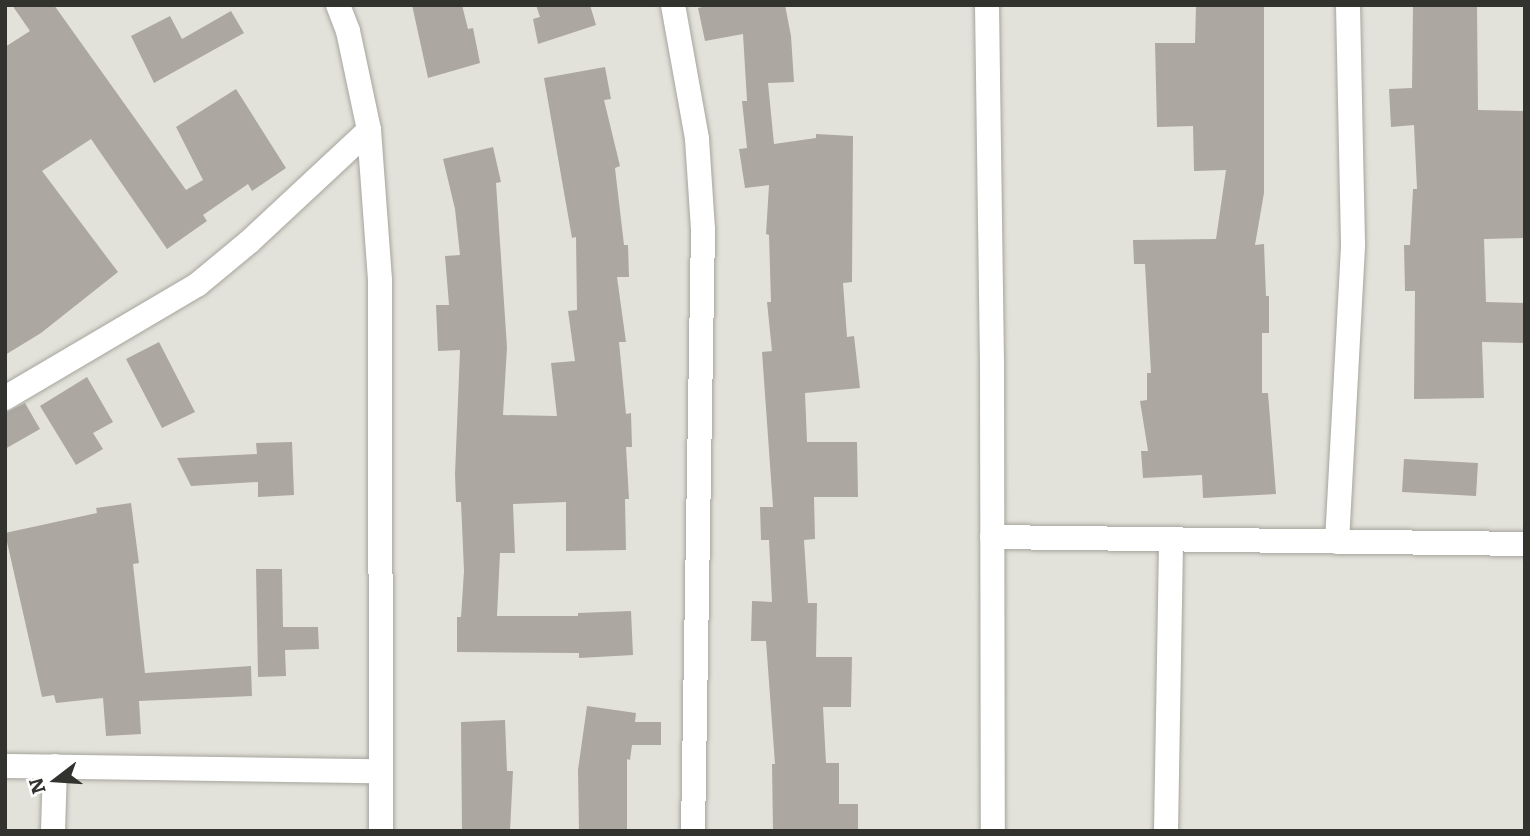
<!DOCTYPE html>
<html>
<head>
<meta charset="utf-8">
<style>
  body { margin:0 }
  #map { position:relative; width:1530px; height:836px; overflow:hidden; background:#e3e2da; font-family:Literata,serif }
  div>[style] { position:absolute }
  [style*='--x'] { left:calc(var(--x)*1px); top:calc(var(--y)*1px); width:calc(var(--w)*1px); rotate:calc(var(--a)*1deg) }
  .building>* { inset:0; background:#aca7a1 }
  .roads { filter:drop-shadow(0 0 2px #a6a59e) drop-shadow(0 0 2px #a6a59e) }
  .street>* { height:24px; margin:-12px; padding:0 12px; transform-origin:12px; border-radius:12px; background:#fff }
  span { translate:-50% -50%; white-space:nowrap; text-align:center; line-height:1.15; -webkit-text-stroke:5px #fff; paint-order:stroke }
  .frame { position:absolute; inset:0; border:7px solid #32322f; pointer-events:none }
  .north { position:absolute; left:21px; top:745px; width:70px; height:70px; -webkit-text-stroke:5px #fff; paint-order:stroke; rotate:253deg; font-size:19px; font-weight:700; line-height:28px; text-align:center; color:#32322f }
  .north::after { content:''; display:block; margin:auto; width:24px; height:32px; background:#32322f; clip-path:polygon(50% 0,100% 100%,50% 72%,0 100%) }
</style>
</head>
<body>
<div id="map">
  <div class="building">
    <i style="clip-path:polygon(12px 5px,54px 5px,186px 190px,203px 180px,176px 127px,236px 89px,286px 168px,252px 191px,248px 184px,203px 215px,207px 221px,167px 249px,91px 139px,42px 171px,118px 272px,41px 333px,5px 355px,5px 47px,30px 31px)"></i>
    <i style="clip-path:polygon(412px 5px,462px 5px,468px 29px,473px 28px,480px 63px,428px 78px)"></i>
    <i style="clip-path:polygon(536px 5px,590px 5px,596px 25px,538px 44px,533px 19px,540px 17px)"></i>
    <i style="clip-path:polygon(712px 5px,785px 5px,791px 36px,794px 82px,768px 83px,774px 144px,816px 138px,816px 134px,853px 136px,852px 282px,843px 283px,847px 337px,854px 336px,860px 388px,805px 393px,807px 442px,857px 442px,858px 497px,814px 497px,815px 539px,804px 540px,808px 603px,817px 603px,816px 657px,852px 657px,851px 707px,823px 707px,826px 763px,839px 763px,839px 804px,858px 804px,858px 831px,773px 831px,772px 764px,775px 764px,766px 641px,751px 641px,752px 601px,772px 602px,769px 540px,761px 540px,760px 507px,773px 507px,762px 352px,772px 351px,767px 302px,771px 302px,769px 235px,766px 234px,769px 185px,745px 188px,739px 149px,747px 148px,742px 101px,747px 101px,743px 34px,705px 41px,698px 8px)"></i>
    <i style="clip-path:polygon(1196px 5px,1264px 5px,1264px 193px,1255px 245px,1264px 244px,1266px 296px,1269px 296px,1269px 333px,1262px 333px,1262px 393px,1268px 393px,1276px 494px,1203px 498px,1202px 475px,1143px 478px,1141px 451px,1148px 451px,1140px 401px,1147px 400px,1147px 373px,1151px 373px,1145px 264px,1134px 264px,1133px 240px,1216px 239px,1226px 170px,1194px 171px,1193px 126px,1157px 127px,1155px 43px,1195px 43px)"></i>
    <i style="clip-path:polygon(1413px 5px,1477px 5px,1478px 110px,1525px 111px,1525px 238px,1484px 239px,1486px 302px,1525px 303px,1525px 343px,1482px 342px,1484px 398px,1414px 399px,1415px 291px,1405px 291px,1404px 245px,1410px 245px,1413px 189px,1417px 189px,1414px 125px,1391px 127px,1389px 89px,1412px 88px)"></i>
    <i style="clip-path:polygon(231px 11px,244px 33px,154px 83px,131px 36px,170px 16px,182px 39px)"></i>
    <i style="clip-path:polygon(605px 67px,611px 99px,604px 100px,620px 166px,615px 168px,624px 245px,628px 245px,629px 277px,617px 277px,626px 342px,619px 342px,626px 414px,631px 413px,632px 447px,626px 447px,629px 499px,625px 499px,626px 550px,566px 551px,566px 502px,513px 504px,515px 553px,500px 553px,497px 616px,578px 616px,578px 613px,631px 611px,633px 655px,579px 658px,579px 653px,457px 652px,457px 617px,461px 617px,464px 571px,461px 502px,456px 502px,455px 474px,460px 350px,438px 351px,436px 305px,449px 305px,445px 256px,460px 255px,455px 209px,443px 159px,493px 147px,501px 182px,496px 183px,507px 347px,503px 415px,557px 416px,551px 363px,575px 361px,568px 311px,577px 310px,576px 237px,572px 238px,544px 78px)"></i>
    <i style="clip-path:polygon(159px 342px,195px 412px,162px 428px,126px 359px)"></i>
    <i style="clip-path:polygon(87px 377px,113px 422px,93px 433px,103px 449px,76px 465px,40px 406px)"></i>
    <i style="clip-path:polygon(25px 403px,40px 429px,5px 449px,5px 413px)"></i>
    <i style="clip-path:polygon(292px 442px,294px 495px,258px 497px,258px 482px,191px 486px,177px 458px,257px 454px,256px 443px)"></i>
    <i style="clip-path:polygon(1404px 459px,1478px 463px,1476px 496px,1402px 492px)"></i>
    <i style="clip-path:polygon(131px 503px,139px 563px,133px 564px,145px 673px,251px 666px,252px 696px,139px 701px,141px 734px,106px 736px,103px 698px,56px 703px,54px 695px,42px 697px,5px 533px,97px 513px,96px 508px)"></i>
    <i style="clip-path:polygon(256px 569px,282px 569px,283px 627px,318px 627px,319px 649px,285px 650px,286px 676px,258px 677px)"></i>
    <i style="clip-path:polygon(587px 706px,636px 713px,635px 722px,661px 722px,661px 745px,632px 745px,630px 760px,627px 759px,627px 831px,579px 831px,578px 770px)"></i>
    <i style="clip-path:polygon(505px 720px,507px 771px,513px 771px,510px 831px,462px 831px,461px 722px)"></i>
  </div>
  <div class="roads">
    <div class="street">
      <i style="--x:338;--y:5;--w:28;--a:69"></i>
      <i style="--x:348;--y:31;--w:101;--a:78"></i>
      <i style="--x:369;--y:130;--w:150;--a:85.8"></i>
      <i style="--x:380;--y:280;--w:551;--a:89.9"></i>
      <i style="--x:673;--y:5;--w:136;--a:79.8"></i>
      <i style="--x:697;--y:139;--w:90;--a:86.2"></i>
      <i style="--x:703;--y:229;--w:602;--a:90.95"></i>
      <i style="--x:987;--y:5;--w:358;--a:89.2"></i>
      <i style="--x:992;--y:363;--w:468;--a:89.9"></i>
      <i style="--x:5;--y:398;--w:223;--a:-30.5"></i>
      <i style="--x:197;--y:285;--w:67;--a:-39.6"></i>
      <i style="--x:249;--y:242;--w:164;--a:-43"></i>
      <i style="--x:992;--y:537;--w:533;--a:0.75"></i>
      <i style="--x:1337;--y:542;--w:298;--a:-86.9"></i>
      <i style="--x:1353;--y:244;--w:239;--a:-91.2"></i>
      <i style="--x:5;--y:766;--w:375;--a:0.8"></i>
      <i style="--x:53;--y:831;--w:65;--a:-88.2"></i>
      <i style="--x:1166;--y:831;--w:292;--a:-89"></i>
    </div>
  </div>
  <div class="frame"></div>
  <div class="north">N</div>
</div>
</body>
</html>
